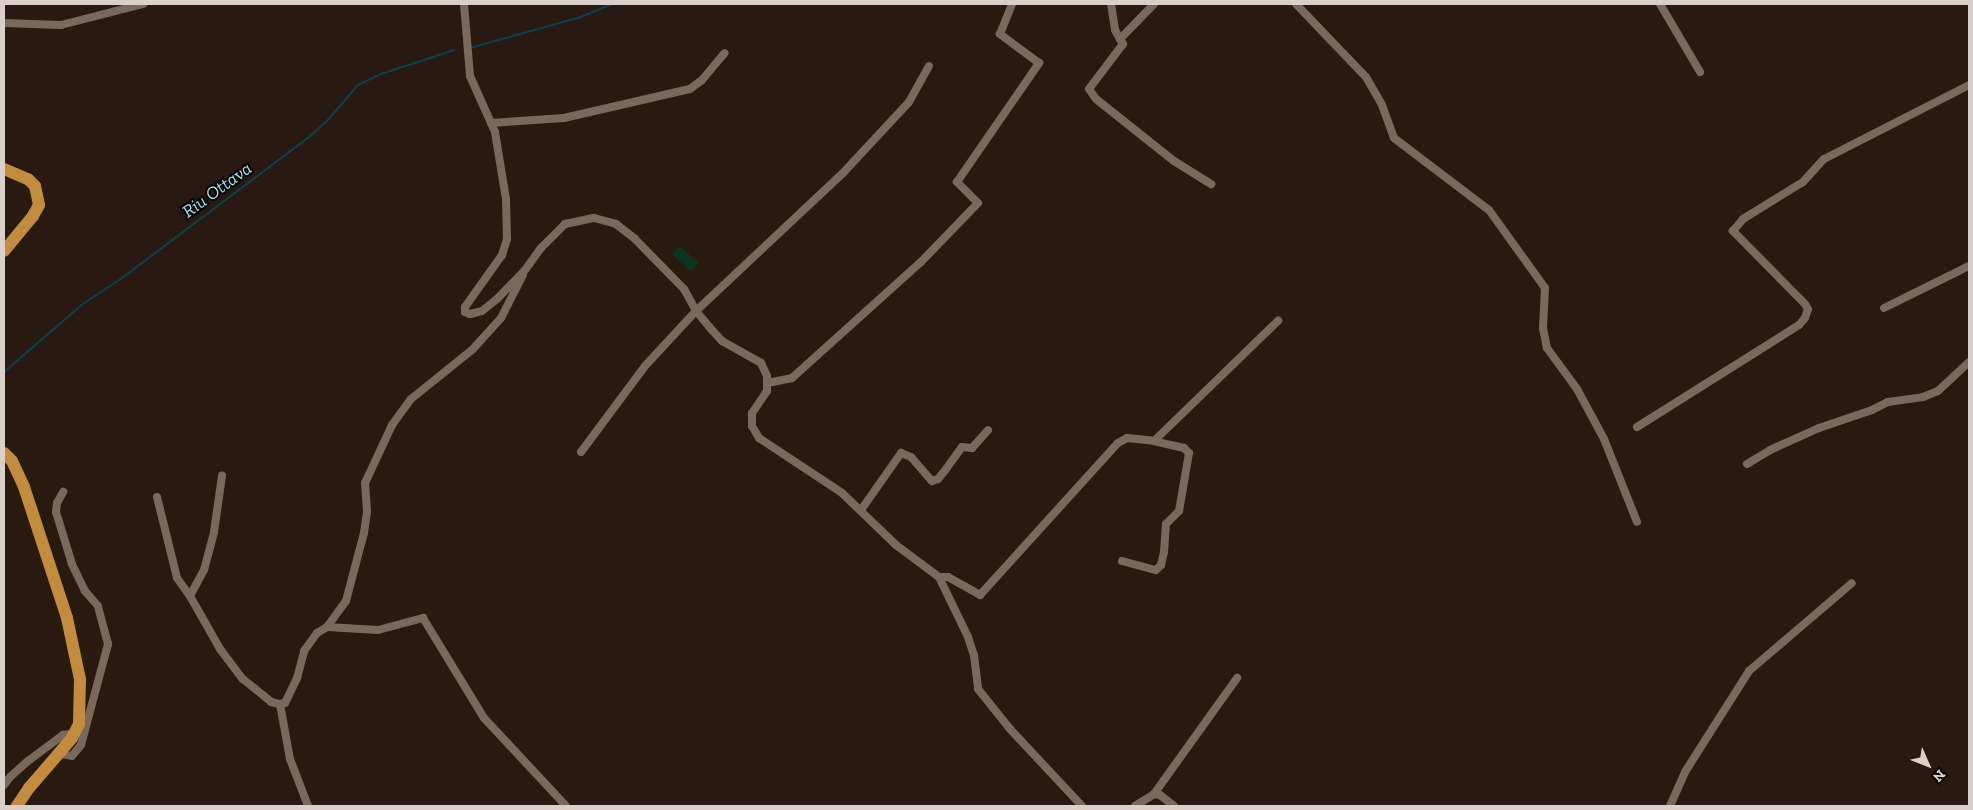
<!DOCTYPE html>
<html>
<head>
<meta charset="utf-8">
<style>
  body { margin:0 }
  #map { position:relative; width:1973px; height:810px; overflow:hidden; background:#281a10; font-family:"Zilla Slab",serif }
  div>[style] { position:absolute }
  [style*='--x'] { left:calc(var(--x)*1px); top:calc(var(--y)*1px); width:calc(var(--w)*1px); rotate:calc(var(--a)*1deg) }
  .green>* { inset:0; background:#0d3321 }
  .stream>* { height:2px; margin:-1px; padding:0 1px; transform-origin:1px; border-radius:1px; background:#0c404d }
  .minor>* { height:8px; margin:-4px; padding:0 4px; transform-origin:4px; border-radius:4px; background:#79685c }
  .primary>* { height:12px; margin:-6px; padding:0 6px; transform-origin:6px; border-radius:6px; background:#c38c3d }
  span { translate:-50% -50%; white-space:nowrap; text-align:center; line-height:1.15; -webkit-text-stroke:4.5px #0c0604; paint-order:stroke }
  .water-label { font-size:18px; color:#9fe4f9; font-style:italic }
  .frame { position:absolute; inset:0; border:5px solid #dad0ca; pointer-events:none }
  .north { position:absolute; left:1903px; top:740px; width:50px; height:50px; -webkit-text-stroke:4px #0c0604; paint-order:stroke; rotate:134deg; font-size:14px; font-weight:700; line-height:20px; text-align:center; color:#dad0ca }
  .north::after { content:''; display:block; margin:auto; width:18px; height:22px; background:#dad0ca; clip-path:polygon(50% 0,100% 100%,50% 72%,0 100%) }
</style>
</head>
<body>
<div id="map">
  <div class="green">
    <i style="clip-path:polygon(680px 246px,699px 263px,691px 272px,672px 254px)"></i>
  </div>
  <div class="stream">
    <i style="--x:470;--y:48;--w:115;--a:-15.6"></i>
    <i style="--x:581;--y:17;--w:34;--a:-23"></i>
    <i style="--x:4;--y:372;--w:106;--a:-40.8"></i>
    <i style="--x:84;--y:303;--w:40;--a:-32.9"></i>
    <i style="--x:118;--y:281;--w:238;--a:-37"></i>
    <i style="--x:308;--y:138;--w:25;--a:-42"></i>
    <i style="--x:327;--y:121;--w:48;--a:-49.3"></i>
    <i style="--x:358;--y:85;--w:25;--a:-26"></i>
    <i style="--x:381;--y:74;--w:77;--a:-18.2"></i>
  </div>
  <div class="minor">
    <i style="--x:464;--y:4;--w:72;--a:85.2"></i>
    <i style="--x:470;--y:76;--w:61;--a:65.9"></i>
    <i style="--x:495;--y:132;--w:68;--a:80.7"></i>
    <i style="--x:506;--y:199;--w:40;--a:88.6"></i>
    <i style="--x:507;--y:239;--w:17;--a:107"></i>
    <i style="--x:502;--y:255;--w:64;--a:125.4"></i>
    <i style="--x:465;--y:307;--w:5;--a:90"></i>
    <i style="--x:465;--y:312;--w:5;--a:22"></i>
    <i style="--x:470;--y:314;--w:12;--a:-14"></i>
    <i style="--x:482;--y:311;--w:21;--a:-39"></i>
    <i style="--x:498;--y:298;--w:39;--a:-46"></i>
    <i style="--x:525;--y:270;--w:27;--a:-54"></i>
    <i style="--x:541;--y:248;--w:34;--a:-45"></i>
    <i style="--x:565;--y:224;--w:30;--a:-12"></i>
    <i style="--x:594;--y:218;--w:23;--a:15"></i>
    <i style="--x:616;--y:224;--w:24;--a:38"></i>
    <i style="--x:635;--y:239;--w:70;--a:45.6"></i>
    <i style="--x:684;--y:289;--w:25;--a:61"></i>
    <i style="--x:696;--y:311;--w:23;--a:50"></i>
    <i style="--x:711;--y:329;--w:16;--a:47"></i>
    <i style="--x:722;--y:341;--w:45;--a:29.4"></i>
    <i style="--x:761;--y:363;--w:14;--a:65"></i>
    <i style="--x:767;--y:376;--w:15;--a:90"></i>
    <i style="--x:767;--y:391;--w:27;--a:124"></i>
    <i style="--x:752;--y:413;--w:13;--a:90"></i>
    <i style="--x:752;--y:426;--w:14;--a:60"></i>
    <i style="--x:759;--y:438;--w:100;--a:33.5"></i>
    <i style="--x:842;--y:493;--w:75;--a:43.9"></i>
    <i style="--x:896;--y:545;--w:54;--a:36.7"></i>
    <i style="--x:939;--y:577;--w:67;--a:64.2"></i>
    <i style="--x:968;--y:637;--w:19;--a:72"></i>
    <i style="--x:974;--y:655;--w:34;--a:83"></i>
    <i style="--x:978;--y:689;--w:51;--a:51.3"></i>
    <i style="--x:1010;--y:729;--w:105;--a:46.9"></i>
    <i style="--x:1111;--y:4;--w:26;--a:81"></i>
    <i style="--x:1115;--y:30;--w:10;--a:61"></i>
    <i style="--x:1120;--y:39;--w:49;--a:-45.8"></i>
    <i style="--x:1296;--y:4;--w:101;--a:46.2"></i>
    <i style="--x:1366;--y:77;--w:32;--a:60"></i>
    <i style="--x:1382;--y:105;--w:35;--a:70"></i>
    <i style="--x:1394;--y:138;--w:119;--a:37.2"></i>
    <i style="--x:1489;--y:210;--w:96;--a:54.3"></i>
    <i style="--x:1545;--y:288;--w:40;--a:92.9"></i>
    <i style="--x:1543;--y:328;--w:20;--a:79"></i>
    <i style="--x:1547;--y:348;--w:51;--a:53.8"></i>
    <i style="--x:1577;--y:389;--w:57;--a:61.6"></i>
    <i style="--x:1604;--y:439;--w:89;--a:68.3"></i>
    <i style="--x:1660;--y:4;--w:79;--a:59.5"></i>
    <i style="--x:4;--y:23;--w:57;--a:2"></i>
    <i style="--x:61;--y:25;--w:85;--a:-14.4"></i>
    <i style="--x:1120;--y:39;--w:6;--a:59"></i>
    <i style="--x:1123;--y:44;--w:56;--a:127.1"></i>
    <i style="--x:1089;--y:89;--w:12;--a:55"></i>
    <i style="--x:1096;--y:99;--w:100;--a:38.5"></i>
    <i style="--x:1174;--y:161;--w:44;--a:31.9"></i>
    <i style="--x:491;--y:123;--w:73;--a:-3.9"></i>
    <i style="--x:564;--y:118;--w:129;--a:-13"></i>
    <i style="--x:690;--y:89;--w:15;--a:-37"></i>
    <i style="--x:702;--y:80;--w:35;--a:-50"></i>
    <i style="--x:1884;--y:308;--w:95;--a:-26.3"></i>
    <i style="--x:767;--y:383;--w:25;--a:-11"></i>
    <i style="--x:792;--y:378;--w:173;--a:-42"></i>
    <i style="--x:921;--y:262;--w:82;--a:-46"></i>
    <i style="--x:978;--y:203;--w:30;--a:-135"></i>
    <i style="--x:957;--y:182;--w:145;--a:-55.4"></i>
    <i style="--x:1039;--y:63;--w:49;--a:-143.4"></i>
    <i style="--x:1000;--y:34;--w:32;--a:-68"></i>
    <i style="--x:1637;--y:427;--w:191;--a:-32.2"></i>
    <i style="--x:1799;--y:325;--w:9;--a:-49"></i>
    <i style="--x:1805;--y:318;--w:9;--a:-72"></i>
    <i style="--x:1808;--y:309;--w:6;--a:-121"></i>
    <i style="--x:1805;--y:304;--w:103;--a:-134.6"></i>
    <i style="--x:1733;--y:231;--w:16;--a:-50"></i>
    <i style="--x:1743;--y:219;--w:70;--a:-31.7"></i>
    <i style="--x:1803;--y:182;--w:31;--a:-48"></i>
    <i style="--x:1824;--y:159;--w:163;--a:-27"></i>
    <i style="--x:581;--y:452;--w:107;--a:-53.3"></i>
    <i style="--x:645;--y:366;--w:75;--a:-47.2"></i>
    <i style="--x:696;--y:311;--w:202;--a:-43.2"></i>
    <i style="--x:843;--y:173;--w:97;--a:-47.1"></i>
    <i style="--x:909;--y:102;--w:41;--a:-60.9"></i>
    <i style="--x:1747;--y:464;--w:27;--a:-31"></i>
    <i style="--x:1770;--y:450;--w:54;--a:-24.2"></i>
    <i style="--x:1819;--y:428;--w:56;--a:-18.8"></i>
    <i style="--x:1872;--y:410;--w:18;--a:-27"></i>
    <i style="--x:1888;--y:402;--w:35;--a:-8"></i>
    <i style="--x:1923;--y:397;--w:16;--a:-22"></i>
    <i style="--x:1938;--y:391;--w:42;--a:-43.1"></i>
    <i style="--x:157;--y:497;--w:83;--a:76.1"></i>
    <i style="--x:177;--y:578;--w:22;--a:54"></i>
    <i style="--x:190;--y:596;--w:61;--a:60.5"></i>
    <i style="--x:220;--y:649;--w:38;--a:53"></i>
    <i style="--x:243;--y:679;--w:36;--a:39"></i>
    <i style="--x:271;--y:702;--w:9;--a:13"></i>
    <i style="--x:280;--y:704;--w:5;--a:-11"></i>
    <i style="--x:285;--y:703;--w:28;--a:-64"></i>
    <i style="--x:297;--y:678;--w:28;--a:-75"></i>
    <i style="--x:304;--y:651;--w:22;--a:-54"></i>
    <i style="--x:317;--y:633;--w:12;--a:-31"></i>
    <i style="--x:327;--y:627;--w:32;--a:-54"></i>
    <i style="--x:346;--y:601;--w:70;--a:-75.2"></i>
    <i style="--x:364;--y:533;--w:22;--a:-82"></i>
    <i style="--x:367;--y:511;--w:28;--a:-94"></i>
    <i style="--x:365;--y:483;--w:64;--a:-65"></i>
    <i style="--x:392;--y:425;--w:32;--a:-54"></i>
    <i style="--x:411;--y:399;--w:80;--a:-38.9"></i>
    <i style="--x:473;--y:349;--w:42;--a:-47.9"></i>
    <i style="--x:501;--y:318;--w:48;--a:-62.9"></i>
    <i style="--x:861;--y:510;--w:70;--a:-54.9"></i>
    <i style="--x:901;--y:453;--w:11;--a:22"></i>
    <i style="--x:911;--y:457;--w:32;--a:49"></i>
    <i style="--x:932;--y:481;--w:6;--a:-18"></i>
    <i style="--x:938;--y:479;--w:13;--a:-51"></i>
    <i style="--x:946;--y:469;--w:27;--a:-54"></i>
    <i style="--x:962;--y:447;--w:10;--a:6"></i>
    <i style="--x:972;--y:448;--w:24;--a:-48"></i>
    <i style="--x:1122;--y:561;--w:35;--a:15"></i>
    <i style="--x:1156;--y:570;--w:7;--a:-45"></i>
    <i style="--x:1161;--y:565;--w:13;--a:-77"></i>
    <i style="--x:1164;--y:552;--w:28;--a:-86"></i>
    <i style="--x:1166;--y:524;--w:18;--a:-45"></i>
    <i style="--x:1179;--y:511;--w:59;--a:-80.2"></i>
    <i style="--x:1189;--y:453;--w:7;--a:-135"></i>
    <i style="--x:1184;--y:448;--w:31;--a:-167"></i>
    <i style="--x:939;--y:577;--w:9;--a:0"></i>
    <i style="--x:948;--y:577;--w:37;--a:29"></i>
    <i style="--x:980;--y:595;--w:205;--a:-47.8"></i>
    <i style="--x:1118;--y:443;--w:10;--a:-29"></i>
    <i style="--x:1127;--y:438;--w:27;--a:6"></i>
    <i style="--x:1154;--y:441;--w:173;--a:-44.1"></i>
    <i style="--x:190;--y:596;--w:30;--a:-62"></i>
    <i style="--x:204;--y:570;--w:39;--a:-75"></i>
    <i style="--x:214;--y:532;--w:57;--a:-81.9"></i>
    <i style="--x:327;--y:627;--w:51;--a:3.4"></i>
    <i style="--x:378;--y:630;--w:47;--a:-14.9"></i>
    <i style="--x:423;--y:618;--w:117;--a:58.6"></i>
    <i style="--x:484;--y:718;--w:120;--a:47"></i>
    <i style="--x:280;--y:704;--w:56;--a:79.7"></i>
    <i style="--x:290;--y:759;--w:50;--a:69"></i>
    <i style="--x:61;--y:754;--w:11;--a:10"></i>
    <i style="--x:72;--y:756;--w:14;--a:-51"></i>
    <i style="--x:81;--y:745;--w:105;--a:-75"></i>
    <i style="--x:108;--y:644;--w:39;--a:-105"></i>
    <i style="--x:98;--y:606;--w:20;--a:-131"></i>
    <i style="--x:85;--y:591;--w:30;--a:-116"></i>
    <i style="--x:72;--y:564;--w:54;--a:-107.1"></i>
    <i style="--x:56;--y:512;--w:9;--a:-84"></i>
    <i style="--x:57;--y:503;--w:13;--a:-61"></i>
    <i style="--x:4;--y:785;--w:10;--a:-53"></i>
    <i style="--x:10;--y:777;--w:24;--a:-42"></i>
    <i style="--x:28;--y:761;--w:44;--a:-36.6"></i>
    <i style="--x:63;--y:735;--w:12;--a:-9"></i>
    <i style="--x:1154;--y:794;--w:143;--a:-54.4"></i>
    <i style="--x:1135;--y:806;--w:22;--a:-32"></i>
    <i style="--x:1154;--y:794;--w:6;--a:9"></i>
    <i style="--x:1160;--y:795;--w:18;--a:38"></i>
    <i style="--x:1670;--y:806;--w:37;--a:-66"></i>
    <i style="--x:1685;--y:772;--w:120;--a:-57.6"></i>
    <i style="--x:1749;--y:671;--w:135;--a:-40.5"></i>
  </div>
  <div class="primary">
    <i style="--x:4;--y:169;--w:26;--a:23"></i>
    <i style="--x:28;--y:179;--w:10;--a:45"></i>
    <i style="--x:35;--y:186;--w:19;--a:78"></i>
    <i style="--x:39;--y:205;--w:13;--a:119"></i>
    <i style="--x:33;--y:216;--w:45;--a:129.6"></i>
    <i style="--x:4;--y:453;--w:11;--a:45"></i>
    <i style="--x:12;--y:461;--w:29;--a:65"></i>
    <i style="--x:24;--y:487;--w:138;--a:71.8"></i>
    <i style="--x:67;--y:618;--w:62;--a:78"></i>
    <i style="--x:80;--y:679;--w:45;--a:91.3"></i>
    <i style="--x:79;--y:724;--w:16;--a:117"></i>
    <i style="--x:72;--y:738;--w:66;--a:130.7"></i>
    <i style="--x:29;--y:788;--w:22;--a:124"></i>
  </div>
  <div class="water-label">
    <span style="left:217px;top:190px;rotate:-36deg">Riu Ottava</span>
  </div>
  <div class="frame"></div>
  <div class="north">N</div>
</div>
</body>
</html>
